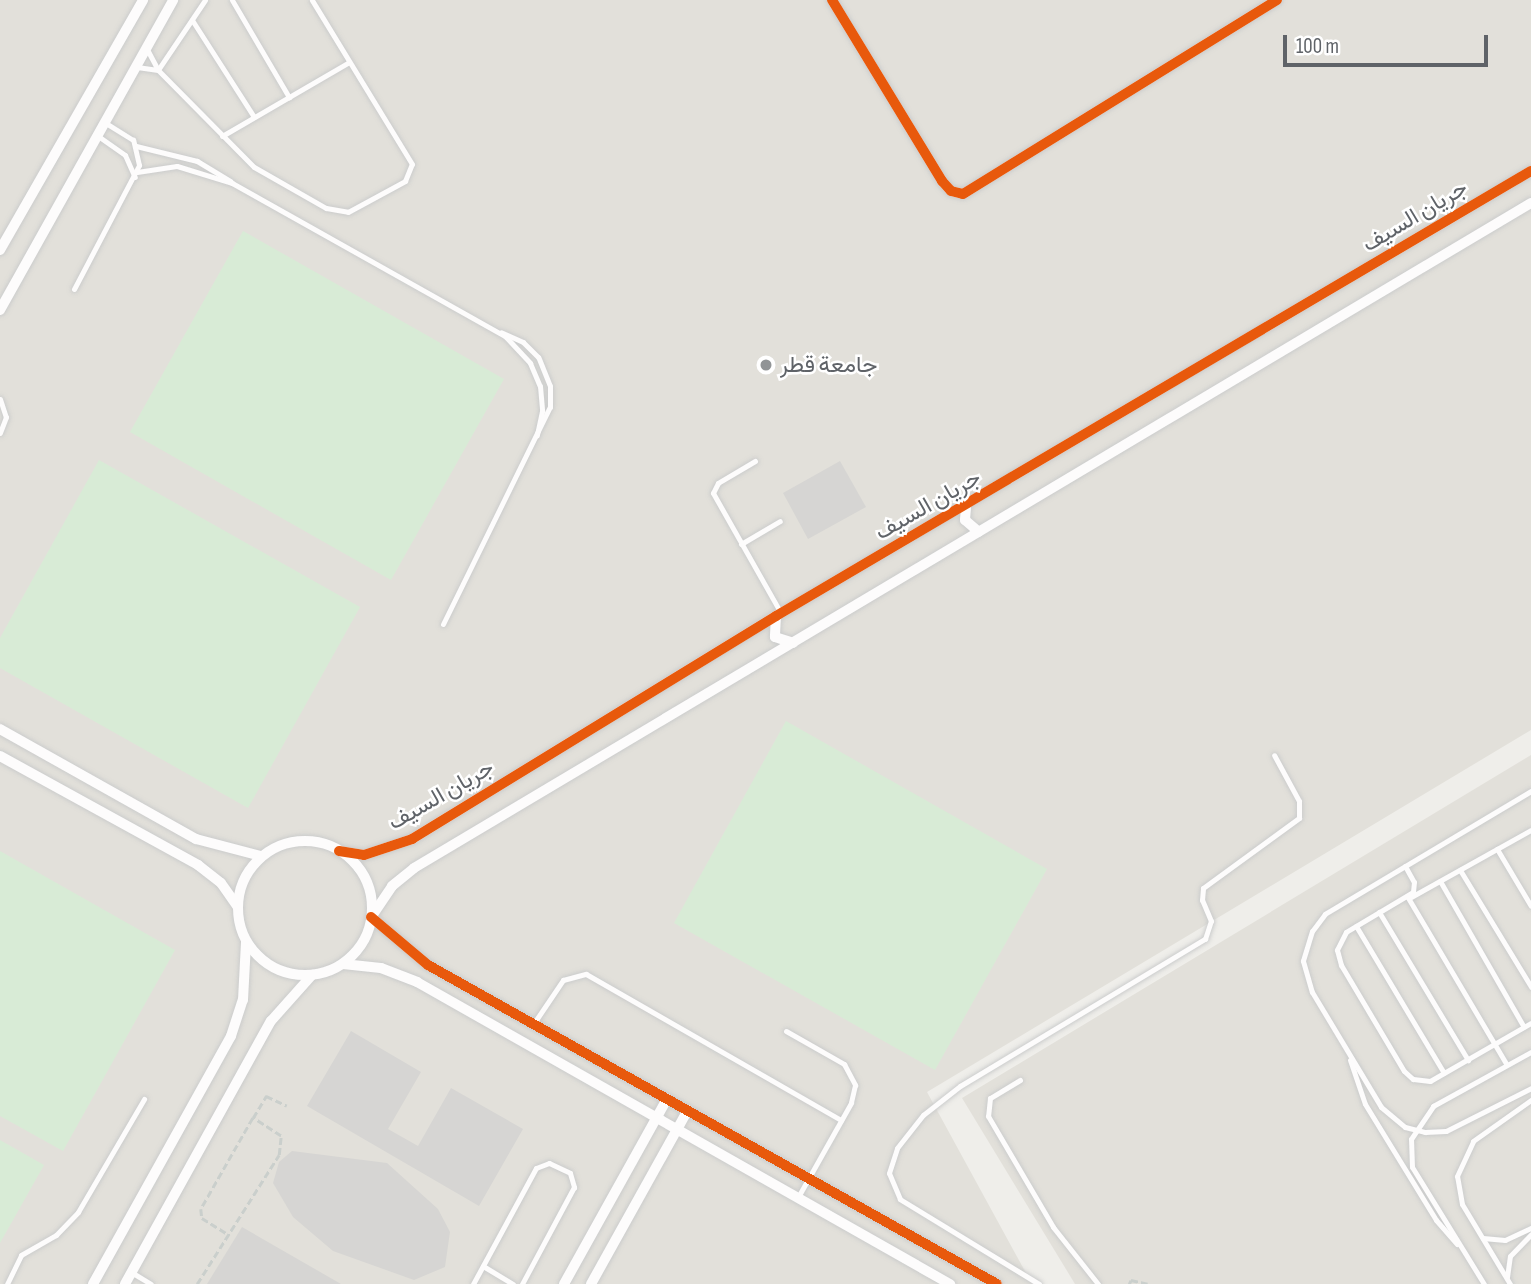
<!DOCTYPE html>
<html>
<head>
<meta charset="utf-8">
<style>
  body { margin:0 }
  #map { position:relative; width:1531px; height:1284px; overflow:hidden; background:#efeeea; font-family:"Sofia Sans Condensed",Vazirmatn,sans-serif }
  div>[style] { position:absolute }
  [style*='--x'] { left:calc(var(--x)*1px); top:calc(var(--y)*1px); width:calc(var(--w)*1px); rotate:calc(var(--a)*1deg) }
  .education>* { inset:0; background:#e2e0da }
  .green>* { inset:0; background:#d8ebd6 }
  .building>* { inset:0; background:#d6d5d3 }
  .path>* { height:2.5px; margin-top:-1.25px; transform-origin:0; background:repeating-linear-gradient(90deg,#cacfcc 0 7px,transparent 0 10.5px) }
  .roads { filter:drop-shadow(0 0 2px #cbcccc) drop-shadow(0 0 2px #cbcccc) }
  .lane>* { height:5px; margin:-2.5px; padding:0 2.5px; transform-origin:2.5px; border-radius:2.5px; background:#fdfcfc }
  .street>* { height:10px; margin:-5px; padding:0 5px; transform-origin:5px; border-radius:5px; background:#fdfcfc }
  .street>.ring { margin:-5px; padding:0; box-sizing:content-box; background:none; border:10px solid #fdfcfc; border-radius:50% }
  .cycleway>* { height:10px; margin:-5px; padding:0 5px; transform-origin:5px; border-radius:5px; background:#e8590c }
  .dots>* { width:19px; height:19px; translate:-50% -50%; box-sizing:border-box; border:4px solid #fff; border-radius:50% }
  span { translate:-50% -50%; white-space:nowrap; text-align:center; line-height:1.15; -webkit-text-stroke:5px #fff; paint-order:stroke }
  .street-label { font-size:23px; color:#5f6368 }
  .poi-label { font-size:23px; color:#5f6368 }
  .left { translate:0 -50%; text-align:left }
  .scale { position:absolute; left:1283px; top:35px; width:205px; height:32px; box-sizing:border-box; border:4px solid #5f6368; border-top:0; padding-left:9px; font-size:21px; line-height:24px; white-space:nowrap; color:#5f6368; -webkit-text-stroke:5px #fff; paint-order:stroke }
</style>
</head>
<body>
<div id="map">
  <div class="education">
    <i style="clip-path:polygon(0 0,1531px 0,1531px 730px,927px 1092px,1032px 1284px,0 1284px)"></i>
    <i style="clip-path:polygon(1531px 755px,1531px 1284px,1075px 1284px,962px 1098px)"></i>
  </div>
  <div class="green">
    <i style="clip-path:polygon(243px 231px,504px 379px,391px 580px,130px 432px)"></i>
    <i style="clip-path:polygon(99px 460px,360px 607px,248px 808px,0 668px,0 638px)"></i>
    <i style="clip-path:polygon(786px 721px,1047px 869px,935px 1070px,674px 923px)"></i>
    <i style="clip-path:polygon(0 851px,175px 950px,63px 1151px,0 1116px)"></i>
    <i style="clip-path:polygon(0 1140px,44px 1165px,0 1243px)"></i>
  </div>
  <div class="building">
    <i style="clip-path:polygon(840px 461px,866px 507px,808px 539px,783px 493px)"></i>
    <i style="clip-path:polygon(351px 1031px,421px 1072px,388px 1129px,418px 1146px,451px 1088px,523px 1129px,479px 1206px,307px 1106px)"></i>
    <i style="clip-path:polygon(292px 1151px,387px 1163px,438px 1209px,450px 1232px,445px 1267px,414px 1280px,333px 1251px,293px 1217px,273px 1183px,279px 1162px)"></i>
    <i style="clip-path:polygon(242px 1227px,341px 1284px,207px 1284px)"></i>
  </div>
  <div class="path">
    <i style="--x:253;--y:1118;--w:26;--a:-59"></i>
    <i style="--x:266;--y:1096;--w:23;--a:25"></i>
    <i style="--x:197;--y:1284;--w:153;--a:-57.6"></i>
    <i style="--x:279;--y:1155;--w:19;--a:-84"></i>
    <i style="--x:281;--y:1136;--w:33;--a:-147"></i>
    <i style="--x:253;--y:1118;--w:105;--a:119.7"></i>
    <i style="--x:201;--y:1209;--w:9;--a:84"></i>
    <i style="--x:202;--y:1218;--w:31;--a:32"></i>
    <i style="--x:1129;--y:1284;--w:4;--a:-63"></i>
    <i style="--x:1131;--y:1280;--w:17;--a:13"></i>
  </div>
  <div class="roads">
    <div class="lane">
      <i style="--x:205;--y:0;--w:84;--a:123.9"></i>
      <i style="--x:158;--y:70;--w:136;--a:45.3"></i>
      <i style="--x:254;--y:167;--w:83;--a:29.7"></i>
      <i style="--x:326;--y:208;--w:22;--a:10"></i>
      <i style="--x:348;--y:212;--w:65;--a:-28.5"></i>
      <i style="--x:405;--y:181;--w:18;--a:-68"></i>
      <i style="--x:412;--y:164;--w:192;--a:-121.4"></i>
      <i style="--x:232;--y:0;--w:113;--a:59.6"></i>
      <i style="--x:192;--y:20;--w:115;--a:57.4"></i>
      <i style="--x:137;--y:67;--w:21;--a:8"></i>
      <i style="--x:158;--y:70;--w:26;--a:-118"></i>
      <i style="--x:98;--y:136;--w:33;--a:35"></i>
      <i style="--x:125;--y:155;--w:24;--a:66"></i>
      <i style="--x:222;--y:136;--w:147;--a:-30.2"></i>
      <i style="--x:136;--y:146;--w:63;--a:13.8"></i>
      <i style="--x:197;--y:161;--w:39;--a:31"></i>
      <i style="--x:137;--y:172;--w:40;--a:-8.5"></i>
      <i style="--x:177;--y:166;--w:58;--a:17.2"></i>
      <i style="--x:232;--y:183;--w:313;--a:29.3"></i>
      <i style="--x:505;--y:336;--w:37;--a:47"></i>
      <i style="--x:530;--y:363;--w:25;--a:67"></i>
      <i style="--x:540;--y:386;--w:25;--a:85"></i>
      <i style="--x:542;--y:411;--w:25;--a:102"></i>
      <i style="--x:74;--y:289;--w:140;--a:-62.3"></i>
      <i style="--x:139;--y:165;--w:26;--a:-103"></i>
      <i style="--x:133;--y:140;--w:32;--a:-148"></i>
      <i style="--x:0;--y:399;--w:19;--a:72"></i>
      <i style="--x:6;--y:417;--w:17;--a:111"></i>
      <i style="--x:755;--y:461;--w:43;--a:149.3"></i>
      <i style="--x:718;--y:483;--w:11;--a:117"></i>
      <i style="--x:713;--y:493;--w:138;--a:60.5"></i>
      <i style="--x:741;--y:544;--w:45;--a:-30.5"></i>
      <i style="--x:443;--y:624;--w:242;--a:-63.8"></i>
      <i style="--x:550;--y:407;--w:21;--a:-90"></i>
      <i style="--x:550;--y:386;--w:31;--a:-112"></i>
      <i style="--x:538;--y:357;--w:21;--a:-135"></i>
      <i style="--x:523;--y:342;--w:24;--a:-156"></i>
      <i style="--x:1531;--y:791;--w:240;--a:149.2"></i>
      <i style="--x:1325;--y:914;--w:21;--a:127"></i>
      <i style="--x:1312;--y:931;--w:31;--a:107"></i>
      <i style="--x:1303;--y:961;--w:32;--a:74"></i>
      <i style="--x:1312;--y:992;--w:134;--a:59"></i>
      <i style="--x:1381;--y:1107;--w:31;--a:40"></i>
      <i style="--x:1405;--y:1127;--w:21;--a:14"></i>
      <i style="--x:1425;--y:1132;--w:21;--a:-3"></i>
      <i style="--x:1446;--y:1131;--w:95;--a:-26.8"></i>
      <i style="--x:1497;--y:849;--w:66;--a:59.2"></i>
      <i style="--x:1405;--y:866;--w:18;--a:61"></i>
      <i style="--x:1414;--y:882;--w:10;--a:96"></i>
      <i style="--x:1413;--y:892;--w:78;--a:149.2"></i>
      <i style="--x:1346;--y:932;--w:20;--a:117"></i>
      <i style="--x:1337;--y:950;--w:16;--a:75"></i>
      <i style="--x:1341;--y:965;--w:123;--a:59.3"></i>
      <i style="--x:1404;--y:1071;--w:12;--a:42"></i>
      <i style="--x:1413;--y:1079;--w:17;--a:7"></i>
      <i style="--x:1430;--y:1081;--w:116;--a:-29.9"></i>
      <i style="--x:1460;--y:870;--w:137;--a:58.7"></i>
      <i style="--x:1440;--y:881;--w:168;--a:60.1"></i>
      <i style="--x:1407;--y:896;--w:196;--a:59.4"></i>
      <i style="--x:1411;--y:897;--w:137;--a:-29.2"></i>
      <i style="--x:1379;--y:912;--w:173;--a:59"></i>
      <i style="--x:1356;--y:926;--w:171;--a:59.1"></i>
      <i style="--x:534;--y:1023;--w:52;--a:-56"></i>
      <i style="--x:563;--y:980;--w:24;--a:-15"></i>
      <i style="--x:586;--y:974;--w:294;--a:29.8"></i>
      <i style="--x:786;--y:1031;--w:67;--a:29.6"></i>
      <i style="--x:844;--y:1064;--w:24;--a:62"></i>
      <i style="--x:855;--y:1085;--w:18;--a:103"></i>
      <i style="--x:851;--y:1103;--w:110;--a:119.4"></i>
      <i style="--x:1350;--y:1060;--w:46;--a:71.2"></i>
      <i style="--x:1365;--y:1104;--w:136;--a:58.5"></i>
      <i style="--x:1436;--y:1220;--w:32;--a:49"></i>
      <i style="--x:1020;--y:1080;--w:35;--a:149"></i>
      <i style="--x:990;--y:1098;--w:18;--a:96"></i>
      <i style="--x:988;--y:1116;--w:129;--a:59.6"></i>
      <i style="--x:1053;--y:1227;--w:73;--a:51.7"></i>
      <i style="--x:1483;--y:1238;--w:22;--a:5"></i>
      <i style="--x:1505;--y:1240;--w:29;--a:-25"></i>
      <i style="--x:483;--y:1266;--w:35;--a:31"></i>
      <i style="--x:131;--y:1272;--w:23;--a:31"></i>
      <i style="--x:1507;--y:1277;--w:21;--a:-82"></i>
      <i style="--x:1510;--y:1256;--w:30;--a:-46"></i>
      <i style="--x:7;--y:1284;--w:32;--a:-64"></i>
      <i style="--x:21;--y:1255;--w:40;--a:-29.7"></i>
      <i style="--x:56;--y:1235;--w:32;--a:-46"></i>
      <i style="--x:78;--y:1212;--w:131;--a:-59.7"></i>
      <i style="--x:473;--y:1284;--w:132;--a:-61.5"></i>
      <i style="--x:536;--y:1168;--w:14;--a:-21"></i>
      <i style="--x:549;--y:1163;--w:23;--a:25"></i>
      <i style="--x:570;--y:1173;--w:15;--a:74"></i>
      <i style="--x:574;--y:1187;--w:110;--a:118.2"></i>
      <i style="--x:1039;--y:1284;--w:163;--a:-148.6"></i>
      <i style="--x:900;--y:1199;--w:28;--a:-113"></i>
      <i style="--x:889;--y:1173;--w:26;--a:-72"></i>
      <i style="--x:897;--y:1148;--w:42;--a:-51.8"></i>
      <i style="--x:923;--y:1115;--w:47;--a:-38.1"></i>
      <i style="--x:960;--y:1086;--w:286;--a:-31"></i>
      <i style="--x:1205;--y:939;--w:19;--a:-72"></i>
      <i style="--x:1211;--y:921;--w:23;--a:-113"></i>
      <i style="--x:1202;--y:900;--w:12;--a:-85"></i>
      <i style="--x:1203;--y:888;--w:119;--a:-36.1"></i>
      <i style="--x:1299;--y:818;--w:17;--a:-90"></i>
      <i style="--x:1299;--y:801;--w:52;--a:-118.5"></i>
      <i style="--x:1484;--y:1284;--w:137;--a:-121.6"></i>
      <i style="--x:1412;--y:1167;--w:28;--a:-92"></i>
      <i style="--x:1411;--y:1139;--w:40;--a:-56"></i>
      <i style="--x:1433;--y:1106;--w:112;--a:-28.9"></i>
      <i style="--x:1510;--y:1284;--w:93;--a:-121"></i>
      <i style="--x:1462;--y:1204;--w:28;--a:-100"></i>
      <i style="--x:1457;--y:1176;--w:38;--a:-65"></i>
      <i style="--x:1473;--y:1141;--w:71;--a:-35.3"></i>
    </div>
    <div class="street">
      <i style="--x:832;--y:0;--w:212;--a:58.7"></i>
      <i style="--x:942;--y:181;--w:13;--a:48"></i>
      <i style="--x:951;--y:191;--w:12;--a:14"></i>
      <i style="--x:963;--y:194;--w:369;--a:-31.7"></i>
      <i style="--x:0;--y:250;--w:288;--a:-60.2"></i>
      <i style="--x:0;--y:310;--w:355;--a:-60.8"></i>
      <i style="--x:966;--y:508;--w:12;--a:95"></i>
      <i style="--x:965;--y:520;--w:18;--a:41"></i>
      <i style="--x:776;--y:616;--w:21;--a:93"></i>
      <i style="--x:775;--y:637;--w:19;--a:18"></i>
      <i style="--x:0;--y:729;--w:225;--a:29.3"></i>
      <i style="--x:196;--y:839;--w:67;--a:14.7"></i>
      <i style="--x:0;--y:756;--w:226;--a:28.8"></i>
      <i style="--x:198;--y:865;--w:29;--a:38"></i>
      <i style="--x:221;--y:883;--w:28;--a:55"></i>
      <i class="ring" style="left:238px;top:841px;width:124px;height:124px"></i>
      <i style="--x:339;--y:851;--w:25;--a:9"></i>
      <i style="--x:364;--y:855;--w:51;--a:-18.4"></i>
      <i style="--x:412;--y:839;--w:427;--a:-31.5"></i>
      <i style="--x:776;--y:616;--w:876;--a:-30.52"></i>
      <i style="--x:374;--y:913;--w:32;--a:-56"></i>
      <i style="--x:392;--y:886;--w:28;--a:-39"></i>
      <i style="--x:414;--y:868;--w:1300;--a:-30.77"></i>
      <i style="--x:371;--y:917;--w:75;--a:40.1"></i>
      <i style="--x:428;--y:965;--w:652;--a:29.28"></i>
      <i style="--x:343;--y:964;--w:38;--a:6"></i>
      <i style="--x:381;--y:968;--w:39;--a:21"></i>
      <i style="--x:417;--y:982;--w:613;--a:29.54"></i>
      <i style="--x:93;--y:1284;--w:284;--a:-60.9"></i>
      <i style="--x:231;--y:1036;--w:38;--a:-72"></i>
      <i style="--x:243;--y:1000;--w:58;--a:-87"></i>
      <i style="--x:125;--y:1284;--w:301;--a:-61"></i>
      <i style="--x:271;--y:1021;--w:62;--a:-48.3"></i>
      <i style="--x:564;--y:1284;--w:212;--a:-60.9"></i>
      <i style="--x:591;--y:1284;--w:199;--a:-60.9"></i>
    </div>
  </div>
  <div class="cycleway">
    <i style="--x:832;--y:0;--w:212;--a:58.7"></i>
    <i style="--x:942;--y:181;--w:13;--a:48"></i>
    <i style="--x:951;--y:191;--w:12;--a:14"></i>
    <i style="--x:963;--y:194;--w:369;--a:-31.7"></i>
    <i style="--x:339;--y:851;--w:25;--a:9"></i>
    <i style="--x:364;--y:855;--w:51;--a:-18.4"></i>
    <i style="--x:412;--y:839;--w:427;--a:-31.5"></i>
    <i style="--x:776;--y:616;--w:876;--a:-30.52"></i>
    <i style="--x:371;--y:917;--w:75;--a:40.1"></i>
    <i style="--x:428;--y:965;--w:652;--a:29.28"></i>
  </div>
  <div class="dots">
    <i style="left:766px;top:365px;background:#919496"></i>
  </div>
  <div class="street-label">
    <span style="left:1415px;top:216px;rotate:-31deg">جريان السيف</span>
    <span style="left:928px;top:505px;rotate:-30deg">جريان السيف</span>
    <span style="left:441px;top:795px;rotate:-30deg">جريان السيف</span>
  </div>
  <div class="poi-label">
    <span class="left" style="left:780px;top:365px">جامعة قطر</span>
  </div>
  <div class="scale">100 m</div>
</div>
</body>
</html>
